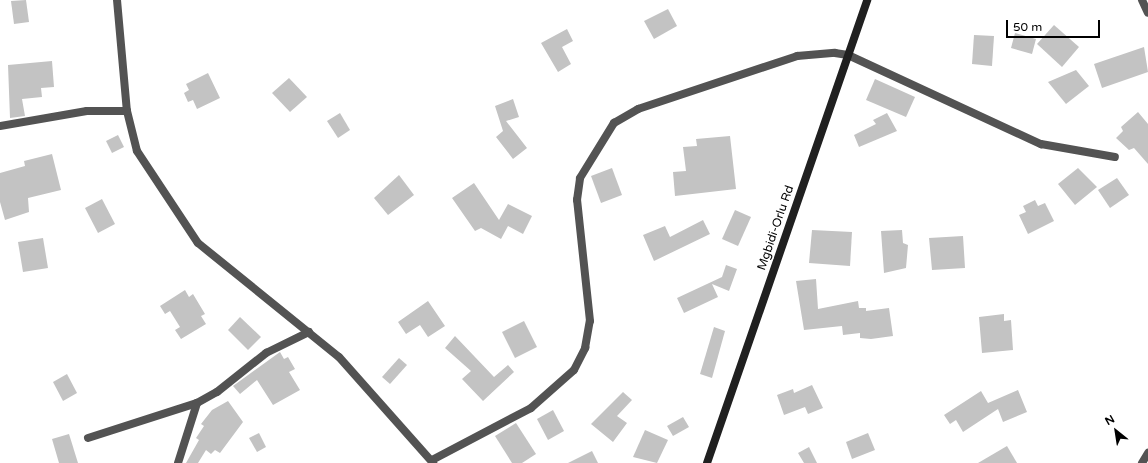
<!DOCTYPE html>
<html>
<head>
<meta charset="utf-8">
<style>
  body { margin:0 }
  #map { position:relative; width:1148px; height:463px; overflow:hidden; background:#fff; font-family:"Varela Round",sans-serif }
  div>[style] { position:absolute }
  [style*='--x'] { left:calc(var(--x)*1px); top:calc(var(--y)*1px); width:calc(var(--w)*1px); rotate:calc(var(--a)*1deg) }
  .building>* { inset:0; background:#c3c3c3 }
  .minor>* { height:8px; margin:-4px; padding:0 4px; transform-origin:4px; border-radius:4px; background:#535353 }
  .secondary>* { height:8px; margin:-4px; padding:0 4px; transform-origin:4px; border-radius:4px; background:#202020 }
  span { translate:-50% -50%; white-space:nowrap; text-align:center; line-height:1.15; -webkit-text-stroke:3px #fff; paint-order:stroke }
  .street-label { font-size:12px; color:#000 }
  .north { position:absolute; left:1096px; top:411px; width:40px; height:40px; -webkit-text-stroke:3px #fff; paint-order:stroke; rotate:330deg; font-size:11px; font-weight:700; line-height:16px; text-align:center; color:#000 }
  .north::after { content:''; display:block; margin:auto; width:14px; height:18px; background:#000; clip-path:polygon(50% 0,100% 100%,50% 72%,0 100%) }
  .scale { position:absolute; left:1006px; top:20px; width:94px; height:18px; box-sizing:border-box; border:2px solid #000; border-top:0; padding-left:5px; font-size:12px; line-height:14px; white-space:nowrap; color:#000; -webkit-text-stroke:3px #fff; paint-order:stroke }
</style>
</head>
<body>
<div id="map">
  <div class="building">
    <i style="clip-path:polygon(26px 0,29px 22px,14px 24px,11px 1px)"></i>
    <i style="clip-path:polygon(668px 9px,677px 26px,654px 39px,644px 21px)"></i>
    <i style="clip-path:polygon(1054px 25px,1079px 47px,1062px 67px,1037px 44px)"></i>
    <i style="clip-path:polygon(567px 29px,573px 41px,562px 47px,571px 64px,558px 72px,541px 43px)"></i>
    <i style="clip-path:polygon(1015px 33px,1036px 39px,1032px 54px,1011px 48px)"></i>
    <i style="clip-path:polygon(974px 35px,994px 36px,992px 66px,972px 64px)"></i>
    <i style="clip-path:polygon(1144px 47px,1148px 72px,1102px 88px,1094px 64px)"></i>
    <i style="clip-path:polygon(52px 61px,54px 87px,41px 88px,42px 97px,22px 99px,25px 116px,10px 118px,8px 65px)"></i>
    <i style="clip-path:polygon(1076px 70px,1089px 86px,1066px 104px,1048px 82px)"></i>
    <i style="clip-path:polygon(208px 73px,220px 98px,197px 109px,193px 100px,188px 102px,184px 93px,189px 90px,186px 84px)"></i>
    <i style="clip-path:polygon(289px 78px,307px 97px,290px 112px,272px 93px)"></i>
    <i style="clip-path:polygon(875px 79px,915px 97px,906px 117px,866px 100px)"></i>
    <i style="clip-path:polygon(513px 99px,519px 117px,506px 121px,527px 148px,513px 159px,496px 137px,503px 131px,495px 106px)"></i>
    <i style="clip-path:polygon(1138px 112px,1148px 124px,1148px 164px,1134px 148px,1129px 150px,1116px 138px,1123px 131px,1121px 127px)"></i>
    <i style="clip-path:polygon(340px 113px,350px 130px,338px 138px,327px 121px)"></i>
    <i style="clip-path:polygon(887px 113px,897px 131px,859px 147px,854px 135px,876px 124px,873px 120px)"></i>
    <i style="clip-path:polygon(118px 135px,124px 147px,112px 153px,106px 141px)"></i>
    <i style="clip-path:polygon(730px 136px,736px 189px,675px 196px,673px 172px,686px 171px,683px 147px,697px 146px,696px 139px)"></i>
    <i style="clip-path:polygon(52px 154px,61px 190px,28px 198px,29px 212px,5px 220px,0 202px,0 173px,25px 166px,24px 161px)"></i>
    <i style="clip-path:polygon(612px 168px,622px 195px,601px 203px,591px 176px)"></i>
    <i style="clip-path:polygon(1078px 168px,1097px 187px,1075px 205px,1058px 184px)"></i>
    <i style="clip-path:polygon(399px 175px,414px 195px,388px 215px,374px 198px)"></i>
    <i style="clip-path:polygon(1117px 178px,1129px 195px,1110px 208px,1098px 190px)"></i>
    <i style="clip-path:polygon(474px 183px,499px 220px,508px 204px,532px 216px,523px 234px,508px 226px,501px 239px,481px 228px,475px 231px,452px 198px)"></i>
    <i style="clip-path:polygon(102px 199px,115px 224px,98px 233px,85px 208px)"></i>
    <i style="clip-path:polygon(1035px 200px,1038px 206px,1045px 203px,1054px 221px,1028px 234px,1019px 215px,1026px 212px,1023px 206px)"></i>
    <i style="clip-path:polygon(735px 210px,751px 217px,738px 246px,722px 239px)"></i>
    <i style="clip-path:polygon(703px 220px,710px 234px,654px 261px,643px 235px,665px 226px,670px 237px)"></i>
    <i style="clip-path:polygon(812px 230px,852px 232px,850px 266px,809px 263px)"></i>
    <i style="clip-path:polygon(902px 230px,903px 243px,908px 245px,906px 268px,884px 273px,881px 231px)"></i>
    <i style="clip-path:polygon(963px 236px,965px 268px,932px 270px,929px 238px)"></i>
    <i style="clip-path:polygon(43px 238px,48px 268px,23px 272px,18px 242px)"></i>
    <i style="clip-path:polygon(726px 265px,737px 269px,729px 291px,712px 284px,718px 297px,684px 313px,677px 298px,722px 277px)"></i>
    <i style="clip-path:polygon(816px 279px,818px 309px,858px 301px,859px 308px,866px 308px,866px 311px,889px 308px,893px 336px,871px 339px,860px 338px,860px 333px,843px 335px,842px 326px,804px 330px,796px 281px)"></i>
    <i style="clip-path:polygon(185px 290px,189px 297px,193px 294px,205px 314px,201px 316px,206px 324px,181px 339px,175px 330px,180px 327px,170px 311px,165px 314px,160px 306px)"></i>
    <i style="clip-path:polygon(428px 301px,445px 326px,428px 337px,420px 325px,406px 334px,398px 322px)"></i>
    <i style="clip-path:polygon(1004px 314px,1004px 321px,1011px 320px,1013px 350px,982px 353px,979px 317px)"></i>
    <i style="clip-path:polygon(240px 317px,261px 337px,248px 350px,228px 330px)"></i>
    <i style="clip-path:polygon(524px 321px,537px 347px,515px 358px,502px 332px)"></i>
    <i style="clip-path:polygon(714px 327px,725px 331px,712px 378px,700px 374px)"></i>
    <i style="clip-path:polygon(455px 336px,494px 377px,508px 365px,514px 372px,483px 401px,462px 379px,471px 371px,445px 348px)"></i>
    <i style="clip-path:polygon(280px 352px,284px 359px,288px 357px,295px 369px,289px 372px,300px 390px,273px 405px,257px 380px,240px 394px,233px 386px)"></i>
    <i style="clip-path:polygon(399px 358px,407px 365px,390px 384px,382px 377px)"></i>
    <i style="clip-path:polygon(67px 374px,77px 393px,63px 401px,53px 382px)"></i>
    <i style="clip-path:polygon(812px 385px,823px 408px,808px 414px,805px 407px,784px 415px,777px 395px,793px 389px,794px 393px)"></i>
    <i style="clip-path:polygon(1018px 390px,1027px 412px,1003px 422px,998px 409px,963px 432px,956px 420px,950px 424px,944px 415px,981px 391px,988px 403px)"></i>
    <i style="clip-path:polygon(623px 392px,632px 400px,617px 416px,627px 423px,613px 442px,591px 424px)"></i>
    <i style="clip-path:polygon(228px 401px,243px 422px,220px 453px,215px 450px,211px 454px,206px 450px,198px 463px,186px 463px,199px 440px,196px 438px,204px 426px,201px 424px,212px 410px)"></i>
    <i style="clip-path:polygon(553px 410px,564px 431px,548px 440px,537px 419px)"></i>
    <i style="clip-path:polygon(683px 417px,689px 427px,673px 436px,667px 426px)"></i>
    <i style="clip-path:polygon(516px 423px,536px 454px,522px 463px,512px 463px,495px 436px)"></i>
    <i style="clip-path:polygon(645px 430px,668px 440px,657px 463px,633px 457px)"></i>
    <i style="clip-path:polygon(259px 433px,266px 447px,257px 452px,249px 438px)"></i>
    <i style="clip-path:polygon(868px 433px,875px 450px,852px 459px,846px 442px)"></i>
    <i style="clip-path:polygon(69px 434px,78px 463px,59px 463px,52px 439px)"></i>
    <i style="clip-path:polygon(1007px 446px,1017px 463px,978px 463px)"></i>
    <i style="clip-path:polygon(809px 447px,817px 463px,804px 463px,798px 453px)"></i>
    <i style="clip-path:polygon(592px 451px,598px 463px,568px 463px)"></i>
  </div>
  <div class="minor">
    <i style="--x:117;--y:0;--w:111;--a:84.9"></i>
    <i style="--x:127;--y:111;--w:41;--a:76"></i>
    <i style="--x:137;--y:151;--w:110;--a:56.5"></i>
    <i style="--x:198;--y:243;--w:181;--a:39"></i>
    <i style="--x:339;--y:357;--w:142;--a:48.4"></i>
    <i style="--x:1142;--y:0;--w:14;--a:65"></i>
    <i style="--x:0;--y:126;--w:88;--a:-9.8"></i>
    <i style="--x:87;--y:111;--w:40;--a:0"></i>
    <i style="--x:88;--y:438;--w:114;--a:-17.8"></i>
    <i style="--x:197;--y:403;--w:23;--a:-29"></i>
    <i style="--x:217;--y:392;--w:63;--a:-38.5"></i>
    <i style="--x:266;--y:353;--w:48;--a:-26"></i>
    <i style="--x:432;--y:460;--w:112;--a:-27.7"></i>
    <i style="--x:531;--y:408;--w:57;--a:-41.5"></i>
    <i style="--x:574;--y:370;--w:25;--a:-63"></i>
    <i style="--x:585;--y:348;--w:27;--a:-80"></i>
    <i style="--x:590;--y:321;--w:122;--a:-96.1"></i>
    <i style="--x:577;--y:200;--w:22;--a:-82"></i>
    <i style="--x:580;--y:178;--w:65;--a:-58.3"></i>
    <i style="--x:614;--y:123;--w:28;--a:-30"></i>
    <i style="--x:638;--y:109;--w:168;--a:-18.4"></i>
    <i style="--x:797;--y:56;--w:38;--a:-5"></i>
    <i style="--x:835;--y:53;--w:13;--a:9"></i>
    <i style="--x:848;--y:55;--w:213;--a:24.8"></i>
    <i style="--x:1041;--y:144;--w:75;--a:10"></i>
    <i style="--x:178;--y:463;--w:63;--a:-72.4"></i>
    <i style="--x:1142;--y:463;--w:12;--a:-59"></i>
  </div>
  <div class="secondary">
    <i style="--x:707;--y:463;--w:490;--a:-70.9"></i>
  </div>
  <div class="street-label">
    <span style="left:776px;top:228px;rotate:-71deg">Mgbidi-Orlu Rd</span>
  </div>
  <div class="north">N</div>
  <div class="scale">50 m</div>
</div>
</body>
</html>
